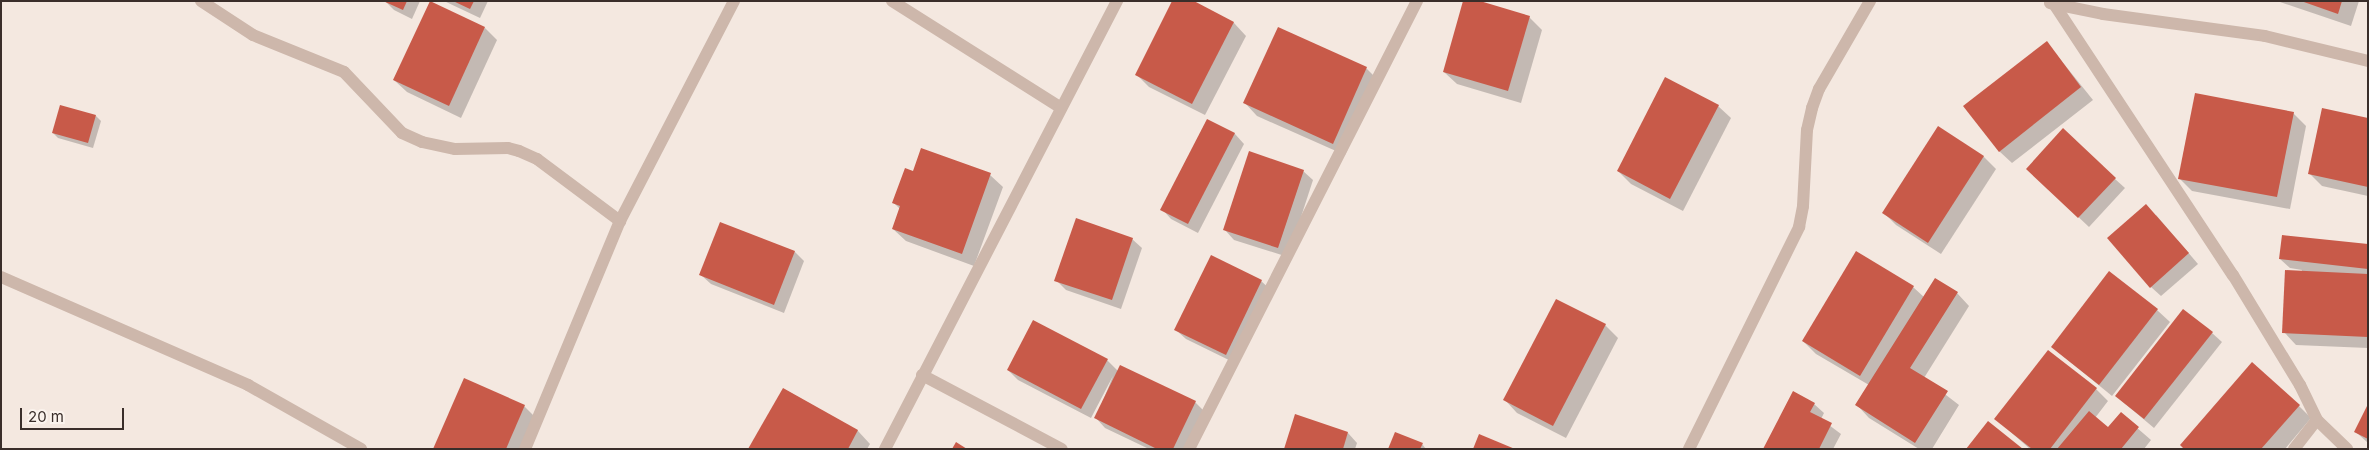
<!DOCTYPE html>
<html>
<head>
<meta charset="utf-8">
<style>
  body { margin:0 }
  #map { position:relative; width:2369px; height:450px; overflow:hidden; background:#f4e8e0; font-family:Inter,sans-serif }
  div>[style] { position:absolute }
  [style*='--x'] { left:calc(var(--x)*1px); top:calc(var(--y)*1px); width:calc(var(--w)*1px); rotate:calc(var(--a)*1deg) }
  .shadow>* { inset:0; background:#0003 }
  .building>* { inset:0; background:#c85a49 }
  .minor>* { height:12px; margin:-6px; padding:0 6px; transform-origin:6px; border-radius:6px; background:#cdb7ab }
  span { translate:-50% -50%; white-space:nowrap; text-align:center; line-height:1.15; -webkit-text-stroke:4.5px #fbf3ed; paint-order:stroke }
  .frame { position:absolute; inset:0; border:2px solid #3a2e2a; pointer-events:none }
  .scale { position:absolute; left:20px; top:408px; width:104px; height:22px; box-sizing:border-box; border:2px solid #3a2e2a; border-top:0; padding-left:6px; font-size:15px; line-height:18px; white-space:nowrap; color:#3a2e2a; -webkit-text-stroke:4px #fbf3ed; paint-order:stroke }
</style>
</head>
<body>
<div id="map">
  <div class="shadow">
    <i style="clip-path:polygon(385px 1px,420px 1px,412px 19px,394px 10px)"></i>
    <i style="clip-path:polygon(444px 1px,488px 1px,480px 18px)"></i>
    <i style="clip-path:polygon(1192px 1px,1234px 23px,1246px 36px,1205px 115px,1149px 87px,1136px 74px)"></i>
    <i style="clip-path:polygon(2277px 1px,2359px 1px,2351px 26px)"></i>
    <i style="clip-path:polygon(1529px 17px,1542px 30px,1521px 103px,1457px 84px,1444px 72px)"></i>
    <i style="clip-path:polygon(485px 28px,497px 40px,461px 118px,407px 92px,394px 80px)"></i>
    <i style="clip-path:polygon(2047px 43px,2093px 100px,2012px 163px,1999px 151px)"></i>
    <i style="clip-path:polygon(1366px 68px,1379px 81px,1345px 155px,1257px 116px,1245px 103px)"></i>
    <i style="clip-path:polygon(1718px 106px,1731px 118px,1683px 211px,1631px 184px,1618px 171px)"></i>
    <i style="clip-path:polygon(2293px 113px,2306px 126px,2290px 209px,2192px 191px,2180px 179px)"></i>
    <i style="clip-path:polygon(96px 116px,101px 121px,93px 148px,58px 138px,53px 133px)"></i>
    <i style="clip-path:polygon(2368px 119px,2368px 196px,2322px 186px,2309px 173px)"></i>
    <i style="clip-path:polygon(1207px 120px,1235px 134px,1244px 144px,1198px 233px,1171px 219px,1162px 209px)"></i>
    <i style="clip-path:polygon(1939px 128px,1984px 157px,1996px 169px,1941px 254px,1896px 225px,1884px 213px)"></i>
    <i style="clip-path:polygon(1303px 171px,1313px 180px,1288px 257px,1234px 240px,1225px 230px)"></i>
    <i style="clip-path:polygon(914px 172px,990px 175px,1003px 187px,974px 266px,906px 241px,893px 229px,900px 209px,894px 203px)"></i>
    <i style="clip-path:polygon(2037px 178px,2115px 179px,2125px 188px,2089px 227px)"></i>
    <i style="clip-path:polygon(2156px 215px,2198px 264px,2161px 296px,2151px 287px)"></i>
    <i style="clip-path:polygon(1132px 239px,1142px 248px,1121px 309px,1066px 290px,1056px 280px)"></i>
    <i style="clip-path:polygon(2368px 245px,2368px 348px,2296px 345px,2284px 332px,2302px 270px,2290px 268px,2280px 259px)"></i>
    <i style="clip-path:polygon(795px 252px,804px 261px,784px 313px,711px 284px,701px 275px)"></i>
    <i style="clip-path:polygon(1261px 281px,1271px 290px,1235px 363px,1186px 339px,1176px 330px)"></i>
    <i style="clip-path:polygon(1913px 287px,1925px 298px,1957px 293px,1969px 306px,1924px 378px,1959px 405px,1932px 449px,1919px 449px,1869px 418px,1857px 405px,1869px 385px,1816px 354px,1803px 341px)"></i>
    <i style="clip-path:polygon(2157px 310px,2170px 322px,2112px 396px,2052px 347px)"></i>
    <i style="clip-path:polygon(1605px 325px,1618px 338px,1566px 438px,1517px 413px,1505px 400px)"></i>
    <i style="clip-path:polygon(2212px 333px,2222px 342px,2154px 428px,2116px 396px)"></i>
    <i style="clip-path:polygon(1107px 360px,1118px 371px,1195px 402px,1205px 412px,1187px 449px,1149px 449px,1105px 428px,1096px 418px,1113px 376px,1091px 418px,1018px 380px,1008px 370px)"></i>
    <i style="clip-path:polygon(784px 389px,858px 431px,870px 444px,867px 449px,750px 449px)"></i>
    <i style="clip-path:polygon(2096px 389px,2108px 401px,2095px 418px,2108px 429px,2121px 414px,2151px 440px,2144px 449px,2030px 449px,1996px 419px)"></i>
    <i style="clip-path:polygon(1814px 404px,1824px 413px,1821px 419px,1841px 434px,1833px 449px,1765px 449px)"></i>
    <i style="clip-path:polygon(524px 406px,537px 419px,524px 449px,435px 449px)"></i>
    <i style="clip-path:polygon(2299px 406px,2311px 418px,2285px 449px,2185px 449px)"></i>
    <i style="clip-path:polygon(2368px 407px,2368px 443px,2356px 432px)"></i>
    <i style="clip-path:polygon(1348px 433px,1357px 443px,1355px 449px,1285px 449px)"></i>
    <i style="clip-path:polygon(1422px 444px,1426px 449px,1389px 449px)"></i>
  </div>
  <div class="building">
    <i style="clip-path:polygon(383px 1px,407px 1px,403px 10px)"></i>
    <i style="clip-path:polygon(430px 1px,485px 27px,449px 106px,393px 80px)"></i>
    <i style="clip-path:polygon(453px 1px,474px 1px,470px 9px)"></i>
    <i style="clip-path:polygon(1172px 1px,1194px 1px,1234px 22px,1192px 104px,1135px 75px)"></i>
    <i style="clip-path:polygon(1463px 1px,1480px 1px,1530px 16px,1508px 91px,1443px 72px)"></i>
    <i style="clip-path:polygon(2301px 1px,2342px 1px,2338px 14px)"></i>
    <i style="clip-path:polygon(1278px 27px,1367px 67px,1333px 144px,1243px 103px)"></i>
    <i style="clip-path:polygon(2047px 41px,2081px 87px,1999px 152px,1963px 106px)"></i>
    <i style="clip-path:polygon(1665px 77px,1719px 105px,1670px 199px,1617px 171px)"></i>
    <i style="clip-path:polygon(2195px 93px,2294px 112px,2277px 197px,2178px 179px)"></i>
    <i style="clip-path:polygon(60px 105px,96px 115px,88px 143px,52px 133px)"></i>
    <i style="clip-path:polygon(2322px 108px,2368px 118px,2368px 187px,2308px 174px)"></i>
    <i style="clip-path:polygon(1207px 119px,1235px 133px,1188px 224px,1160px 210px)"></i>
    <i style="clip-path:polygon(1938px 126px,1984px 156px,1928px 243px,1882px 213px)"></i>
    <i style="clip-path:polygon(2063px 128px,2116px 178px,2078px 218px,2026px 169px)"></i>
    <i style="clip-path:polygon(921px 148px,991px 173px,962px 254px,892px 229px,900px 206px,892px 203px,905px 168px,913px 171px)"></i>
    <i style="clip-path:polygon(1249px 151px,1304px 170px,1278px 248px,1223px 230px)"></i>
    <i style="clip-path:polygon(2146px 204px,2189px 253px,2150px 288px,2107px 238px)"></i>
    <i style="clip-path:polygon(1076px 218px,1133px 238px,1112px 300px,1054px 281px)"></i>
    <i style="clip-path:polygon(720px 222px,795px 251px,774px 305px,699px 275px)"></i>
    <i style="clip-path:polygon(2282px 235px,2368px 244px,2368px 269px,2279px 259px)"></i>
    <i style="clip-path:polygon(1856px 251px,1914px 286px,1860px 376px,1802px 341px)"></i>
    <i style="clip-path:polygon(1211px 255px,1262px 280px,1226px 355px,1174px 330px)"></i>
    <i style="clip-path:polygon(2285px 270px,2368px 274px,2368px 337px,2282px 333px)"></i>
    <i style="clip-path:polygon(2109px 271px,2158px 309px,2099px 385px,2051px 347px)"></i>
    <i style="clip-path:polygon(1935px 278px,1958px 292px,1910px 368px,1948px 391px,1915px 443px,1855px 405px)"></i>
    <i style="clip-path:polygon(1556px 299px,1606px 324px,1553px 426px,1503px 400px)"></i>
    <i style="clip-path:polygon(2183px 309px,2213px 332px,2144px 419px,2115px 396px)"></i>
    <i style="clip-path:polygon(1033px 320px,1108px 359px,1081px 409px,1007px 370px)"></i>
    <i style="clip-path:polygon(2048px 350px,2097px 388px,2050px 449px,2032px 449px,1994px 419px)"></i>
    <i style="clip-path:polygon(2252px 362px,2300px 405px,2261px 449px,2184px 449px,2180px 445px)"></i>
    <i style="clip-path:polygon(1120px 365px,1196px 401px,1173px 449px,1157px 449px,1094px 418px)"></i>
    <i style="clip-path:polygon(464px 378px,525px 405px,506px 449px,433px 449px)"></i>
    <i style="clip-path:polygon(783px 388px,858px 430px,848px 449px,748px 449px)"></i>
    <i style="clip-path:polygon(1793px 391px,1815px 403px,1810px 412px,1832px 423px,1819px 449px,1763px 449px)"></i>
    <i style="clip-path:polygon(2368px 404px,2368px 439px,2354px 432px)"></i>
    <i style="clip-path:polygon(2089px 411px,2108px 427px,2121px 412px,2139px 427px,2121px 449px,2057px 449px)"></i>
    <i style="clip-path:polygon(1295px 414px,1348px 432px,1343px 449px,1284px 449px)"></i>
    <i style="clip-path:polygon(1988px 421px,2023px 449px,1966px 449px)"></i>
    <i style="clip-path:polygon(1395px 432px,1423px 443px,1420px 449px,1388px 449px)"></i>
    <i style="clip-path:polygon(1479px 434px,1515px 449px,1473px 449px)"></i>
    <i style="clip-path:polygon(956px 442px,967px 449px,952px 449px)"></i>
  </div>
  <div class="minor">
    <i style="--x:201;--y:1;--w:62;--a:33.2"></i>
    <i style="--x:253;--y:35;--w:98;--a:22.1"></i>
    <i style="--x:344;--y:72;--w:84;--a:46.4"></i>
    <i style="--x:402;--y:133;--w:22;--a:24"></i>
    <i style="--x:422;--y:142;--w:34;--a:12"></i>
    <i style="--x:455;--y:149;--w:53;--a:-1.1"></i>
    <i style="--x:508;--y:148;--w:11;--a:15"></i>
    <i style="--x:519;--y:151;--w:20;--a:24"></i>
    <i style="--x:537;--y:159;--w:104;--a:36.8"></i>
    <i style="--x:892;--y:1;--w:200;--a:32.3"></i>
    <i style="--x:2050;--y:3;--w:54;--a:11.7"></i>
    <i style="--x:2103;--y:14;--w:163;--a:7.7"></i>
    <i style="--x:2265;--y:36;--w:106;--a:13.6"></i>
    <i style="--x:2054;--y:4;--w:325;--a:56.6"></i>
    <i style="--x:2233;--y:275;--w:129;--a:58.7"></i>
    <i style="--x:2300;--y:385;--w:39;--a:64"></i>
    <i style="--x:2317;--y:420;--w:42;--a:44"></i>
    <i style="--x:1;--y:277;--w:270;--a:23.6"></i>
    <i style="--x:248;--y:385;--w:130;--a:29.5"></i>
    <i style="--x:922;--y:375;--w:158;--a:27.9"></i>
    <i style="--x:525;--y:449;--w:247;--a:-67.4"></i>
    <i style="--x:620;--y:221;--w:248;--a:-62.6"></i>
    <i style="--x:885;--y:449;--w:505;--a:-62.62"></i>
    <i style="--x:1189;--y:449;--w:503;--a:-63.03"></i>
    <i style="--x:1689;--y:449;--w:248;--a:-63.6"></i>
    <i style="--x:1799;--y:227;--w:21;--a:-79"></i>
    <i style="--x:1803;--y:206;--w:76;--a:-87"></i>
    <i style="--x:1807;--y:130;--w:23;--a:-77"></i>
    <i style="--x:1812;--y:108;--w:20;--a:-70"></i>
    <i style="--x:1819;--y:89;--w:102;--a:-59.9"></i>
    <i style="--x:2294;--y:449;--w:37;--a:-52"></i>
  </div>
  <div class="frame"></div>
  <div class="scale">20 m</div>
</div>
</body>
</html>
